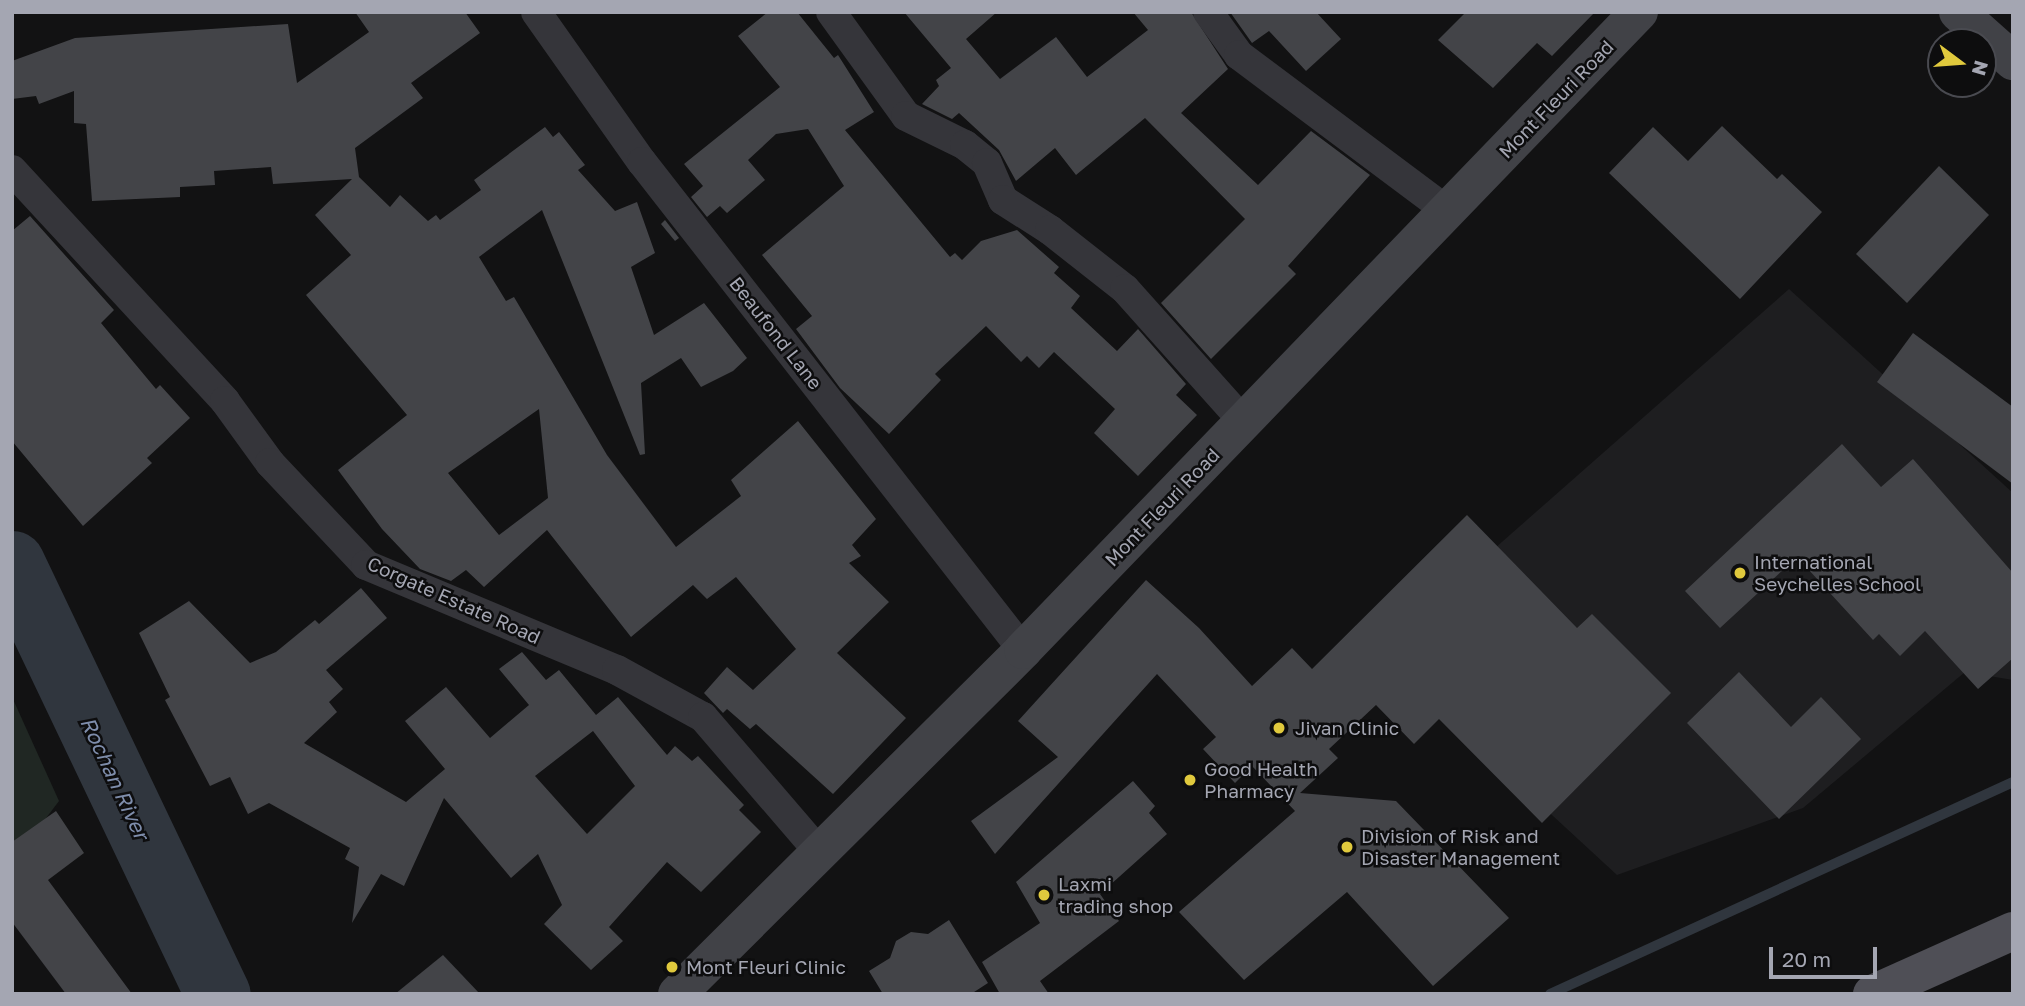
<!DOCTYPE html>
<html>
<head>
<meta charset="utf-8">
<style>
  body { margin:0 }
  #map { position:relative; width:2025px; height:1006px; overflow:hidden; background:#121213; font-family:"Golos Text",sans-serif }
  div>[style] { position:absolute }
  [style*='--x'] { left:calc(var(--x)*1px); top:calc(var(--y)*1px); width:calc(var(--w)*1px); rotate:calc(var(--a)*1deg) }
  .built>* { inset:0; background:#1e1e20 }
  .green>* { inset:0; background:#202723 }
  .stream>* { height:10px; margin:-5px; padding:0 5px; transform-origin:5px; border-radius:5px; background:#30363e }
  .river>* { height:65px; margin:-32.5px; padding:0 32.5px; transform-origin:32.5px; border-radius:32.5px; background:#30363e }
  .building>* { inset:0; background:#434448 }
  .street>* { height:30px; margin:-15px; padding:0 15px; transform-origin:15px; border-radius:15px; background:#35353a }
  .secondary>* { height:38px; margin:-19px; padding:0 19px; transform-origin:19px; border-radius:19px; background:#414247 }
  .primary>* { height:38px; margin:-19px; padding:0 19px; transform-origin:19px; border-radius:19px; background:#4f4f56 }
  .dots>* { width:19px; height:19px; translate:-50% -50%; box-sizing:border-box; border:4px solid #0d0d0e; border-radius:50% }
  span { translate:-50% -50%; white-space:nowrap; text-align:center; line-height:1.15; -webkit-text-stroke:5px #0d0d0e; paint-order:stroke }
  .street-label { font-size:19px; color:#a4a6b2 }
  .poi-label { font-size:19px; color:#a4a6b2 }
  .left { translate:0 -50%; text-align:left }
  .water-label { font-size:21px; color:#7e8dab; font-style:italic }
  .frame { position:absolute; inset:0; border:14px solid #a4a6b2; pointer-events:none }
  .north { position:absolute; left:1927px; top:28px; width:70px; height:70px; box-sizing:border-box; background:#0d0d0e; border:2px solid #494a50; border-radius:50%; rotate:106deg; font-size:19px; font-weight:700; line-height:28px; text-align:center; color:#a4a6b2 }
  .north::after { content:''; display:block; margin:auto; width:24px; height:32px; background:#e0c93d; clip-path:polygon(50% 0,100% 100%,50% 72%,0 100%) }
  .scale { position:absolute; left:1769px; top:947px; width:108px; height:32px; box-sizing:border-box; border:4px solid #a4a6b2; border-top:0; padding-left:9px; font-size:21px; line-height:24px; white-space:nowrap; color:#a4a6b2; -webkit-text-stroke:5px #0d0d0e; paint-order:stroke }
</style>
</head>
<body>
<div id="map">
  <div class="built">
    <i style="clip-path:polygon(1789px 289px,2013px 493px,2013px 680px,1965px 672px,1803px 808px,1617px 875px,1376px 653px)"></i>
  </div>
  <div class="green">
    <i style="clip-path:polygon(12px 697px,59px 801px,34px 834px,12px 847px)"></i>
  </div>
  <div class="stream">
    <i style="--x:1550;--y:994;--w:509;--a:-24.6"></i>
  </div>
  <div class="river">
    <i style="--x:12;--y:563;--w:478;--a:64.5"></i>
  </div>
  <div class="building">
    <i style="clip-path:polygon(evenodd,355px 12px,465px 12px,480px 33px,411px 83px,423px 98px,355px 148px,359px 177px,390px 207px,400px 195px,428px 221px,436px 215px,440px 220px,481px 190px,474px 180px,545px 127px,553px 137px,559px 132px,585px 165px,578px 170px,615px 211px,637px 202px,655px 253px,631px 267px,654px 335px,704px 303px,747px 358px,733px 371px,701px 387px,681px 358px,641px 383px,645px 454px,640px 455px,542px 210px,479px 257px,506px 301px,514px 297px,607px 455px,676px 547px,741px 496px,731px 480px,798px 421px,876px 519px,852px 545px,861px 556px,849px 563px,889px 602px,837px 653px,906px 718px,833px 794px,756px 724px,750px 729px,727px 709px,723px 713px,704px 693px,727px 667px,753px 690px,796px 649px,736px 577px,707px 599px,693px 585px,631px 637px,547px 530px,484px 587px,466px 570px,451px 581px,420px 569px,382px 529px,338px 470px,407px 415px,306px 295px,351px 255px,315px 215px,352px 179px,273px 184px,271px 167px,214px 171px,215px 185px,180px 187px,180px 197px,92px 201px,86px 124px,74px 123px,74px 91px,39px 104px,36px 96px,12px 99px,12px 61px,75px 38px,288px 24px,297px 83px,369px 32px,355px 12px,539px 409px,548px 498px,499px 535px,448px 473px,539px 409px)"></i>
    <i style="clip-path:polygon(768px 12px,797px 12px,834px 58px,838px 55px,874px 112px,845px 130px,950px 257px,955px 253px,962px 260px,981px 241px,1017px 230px,1059px 267px,1054px 273px,1080px 296px,1071px 308px,1117px 351px,1138px 329px,1186px 384px,1176px 395px,1197px 415px,1138px 476px,1094px 433px,1115px 409px,1054px 352px,1039px 368px,1027px 356px,1021px 362px,986px 326px,935px 374px,941px 380px,889px 434px,840px 388px,796px 329px,812px 316px,762px 255px,844px 186px,808px 129px,776px 134px,748px 160px,765px 180px,727px 213px,720px 206px,707px 217px,691px 197px,703px 186px,684px 164px,780px 87px,738px 36px)"></i>
    <i style="clip-path:polygon(904px 12px,997px 12px,966px 39px,1000px 79px,1056px 37px,1087px 77px,1148px 30px,1133px 12px,1191px 12px,1228px 69px,1181px 113px,1258px 185px,1311px 131px,1370px 175px,1288px 266px,1296px 274px,1211px 359px,1161px 303px,1245px 219px,1145px 118px,1076px 175px,1055px 148px,1016px 181px,999px 150px,959px 113px,952px 119px,922px 104px,939px 86px,936px 80px,951px 68px)"></i>
    <i style="clip-path:polygon(1230px 12px,1316px 12px,1341px 39px,1306px 71px,1269px 31px,1252px 43px)"></i>
    <i style="clip-path:polygon(1466px 12px,1595px 12px,1552px 56px,1537px 43px,1493px 88px,1438px 40px)"></i>
    <i style="clip-path:polygon(1722px 126px,1777px 179px,1782px 174px,1822px 212px,1740px 299px,1609px 173px,1653px 127px,1688px 161px)"></i>
    <i style="clip-path:polygon(1939px 166px,1989px 215px,1907px 303px,1856px 254px)"></i>
    <i style="clip-path:polygon(30px 216px,114px 310px,101px 323px,156px 389px,160px 385px,190px 418px,147px 458px,152px 463px,83px 526px,12px 441px,12px 231px)"></i>
    <i style="clip-path:polygon(665px 220px,679px 238px,675px 241px,661px 224px)"></i>
    <i style="clip-path:polygon(1913px 333px,2013px 407px,2013px 484px,1877px 382px)"></i>
    <i style="clip-path:polygon(1842px 444px,1881px 487px,1913px 459px,2013px 573px,2013px 658px,1978px 689px,1925px 631px,1900px 656px,1879px 634px,1873px 640px,1797px 557px,1720px 628px,1685px 591px)"></i>
    <i style="clip-path:polygon(1467px 515px,1577px 628px,1592px 614px,1671px 693px,1542px 823px,1439px 719px,1414px 744px,1376px 705px,1329px 749px,1338px 758px,1300px 793px,1396px 801px,1509px 918px,1433px 986px,1347px 892px,1244px 980px,1179px 912px,1295px 811px,1252px 766px,1235px 783px,1203px 749px,1216px 737px,1157px 674px,995px 854px,971px 821px,1058px 757px,1018px 721px,1146px 580px,1199px 628px,1252px 686px,1292px 648px,1312px 669px)"></i>
    <i style="clip-path:polygon(evenodd,361px 588px,387px 618px,326px 670px,343px 689px,329px 702px,337px 712px,304px 743px,406px 802px,445px 769px,405px 721px,446px 687px,490px 738px,529px 705px,499px 669px,522px 652px,546px 680px,559px 670px,596px 715px,618px 697px,667px 755px,675px 746px,692px 761px,698px 756px,744px 805px,739px 810px,761px 832px,701px 892px,667px 862px,609px 927px,623px 941px,591px 970px,544px 924px,562px 905px,538px 854px,511px 878px,444px 798px,404px 886px,381px 874px,352px 923px,359px 867px,345px 859px,350px 848px,269px 803px,248px 814px,230px 777px,210px 786px,165px 700px,170px 697px,139px 633px,189px 601px,250px 663px,276px 652px,315px 620px,319px 624px,361px 588px,593px 731px,635px 786px,587px 834px,535px 776px,593px 731px)"></i>
    <i style="clip-path:polygon(1739px 672px,1791px 727px,1821px 697px,1861px 739px,1779px 819px,1687px 723px)"></i>
    <i style="clip-path:polygon(1133px 781px,1155px 806px,1149px 813px,1167px 834px,1100px 894px,1119px 921px,1040px 981px,1049px 994px,1000px 994px,982px 962px,1040px 923px,1016px 882px)"></i>
    <i style="clip-path:polygon(56px 811px,84px 853px,48px 880px,132px 994px,66px 994px,12px 922px,12px 842px)"></i>
    <i style="clip-path:polygon(949px 920px,988px 983px,971px 994px,883px 994px,869px 971px,890px 958px,896px 941px,911px 932px,928px 934px)"></i>
    <i style="clip-path:polygon(443px 955px,480px 994px,395px 994px)"></i>
  </div>
  <div class="street">
    <i style="--x:536;--y:12;--w:184;--a:54.8"></i>
    <i style="--x:642;--y:162;--w:619;--a:52.02"></i>
    <i style="--x:831;--y:12;--w:128;--a:54.2"></i>
    <i style="--x:906;--y:116;--w:66;--a:26.2"></i>
    <i style="--x:965;--y:145;--w:28;--a:39"></i>
    <i style="--x:987;--y:163;--w:40;--a:66.6"></i>
    <i style="--x:1003;--y:200;--w:56;--a:32.6"></i>
    <i style="--x:1050;--y:230;--w:95;--a:38.2"></i>
    <i style="--x:1125;--y:289;--w:178;--a:48.2"></i>
    <i style="--x:1208;--y:12;--w:53;--a:54.2"></i>
    <i style="--x:1239;--y:55;--w:262;--a:36.8"></i>
    <i style="--x:12;--y:170;--w:314;--a:47.3"></i>
    <i style="--x:225;--y:401;--w:77;--a:54"></i>
    <i style="--x:270;--y:463;--w:140;--a:46.7"></i>
    <i style="--x:366;--y:565;--w:272;--a:22.7"></i>
    <i style="--x:617;--y:670;--w:98;--a:28.7"></i>
    <i style="--x:703;--y:717;--w:181;--a:49.3"></i>
  </div>
  <div class="secondary">
    <i style="--x:1958;--y:12;--w:74;--a:41.7"></i>
    <i style="--x:677;--y:994;--w:488;--a:-44.8"></i>
    <i style="--x:1023;--y:650;--w:887;--a:-46.01"></i>
  </div>
  <div class="primary">
    <i style="--x:1872;--y:994;--w:154;--a:-24.1"></i>
  </div>
  <div class="dots">
    <i style="left:1740px;top:573px;background:#e0c93d"></i>
    <i style="left:1279px;top:728px;background:#e0c93d"></i>
    <i style="left:1190px;top:780px;background:#e0c93d"></i>
    <i style="left:1347px;top:847px;background:#e0c93d"></i>
    <i style="left:1044px;top:895px;background:#e0c93d"></i>
    <i style="left:672px;top:967px;background:#e0c93d"></i>
  </div>
  <div class="street-label">
    <span style="left:1556px;top:99px;rotate:-46deg">Mont Fleuri Road</span>
    <span style="left:776px;top:333px;rotate:52deg">Beaufond Lane</span>
    <span style="left:1162px;top:507px;rotate:-46deg">Mont Fleuri Road</span>
    <span style="left:454px;top:600px;rotate:24deg">Corgate Estate Road</span>
  </div>
  <div class="poi-label">
    <span class="left" style="left:1754px;top:573px">International<br>Seychelles School</span>
    <span class="left" style="left:1295px;top:728px">Jivan Clinic</span>
    <span class="left" style="left:1204px;top:780px">Good Health<br>Pharmacy</span>
    <span class="left" style="left:1361px;top:847px">Division of Risk and<br>Disaster Management</span>
    <span class="left" style="left:1058px;top:895px">Laxmi<br>trading shop</span>
    <span class="left" style="left:686px;top:967px">Mont Fleuri Clinic</span>
  </div>
  <div class="water-label">
    <span style="left:115px;top:778px;rotate:65deg">Rochan River</span>
  </div>
  <div class="frame"></div>
  <div class="north">N</div>
  <div class="scale">20 m</div>
</div>
</body>
</html>
